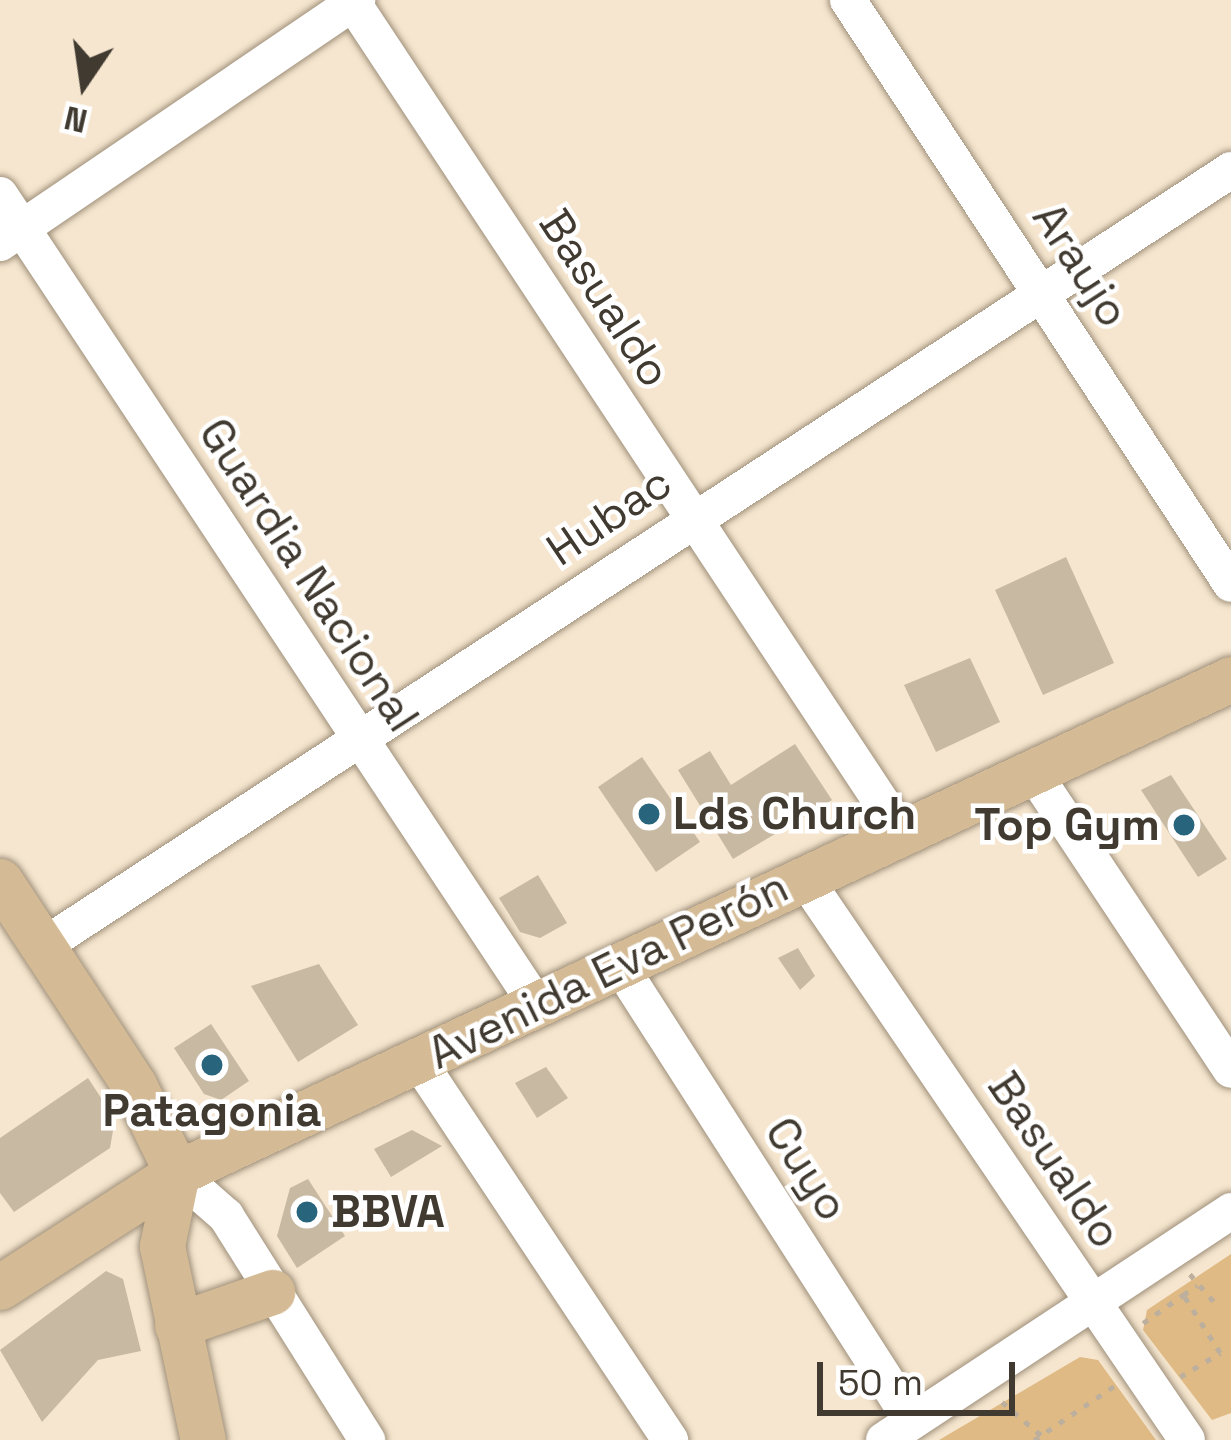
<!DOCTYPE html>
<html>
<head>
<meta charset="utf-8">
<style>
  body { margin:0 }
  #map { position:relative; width:1231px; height:1440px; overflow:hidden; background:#f6e6cf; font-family:"Space Grotesk",sans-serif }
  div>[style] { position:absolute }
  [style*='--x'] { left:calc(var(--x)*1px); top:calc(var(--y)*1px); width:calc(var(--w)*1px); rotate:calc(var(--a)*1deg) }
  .green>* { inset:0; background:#dfba85 }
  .building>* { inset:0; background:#c8b9a3 }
  .path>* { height:4.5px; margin-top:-2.25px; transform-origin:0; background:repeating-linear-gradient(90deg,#bcaf9d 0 6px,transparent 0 15px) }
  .roads { filter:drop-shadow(0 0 3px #9f907b) drop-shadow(0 0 3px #9f907b) }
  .minor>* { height:36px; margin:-18px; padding:0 18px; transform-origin:18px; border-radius:18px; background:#fff }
  .major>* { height:45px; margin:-22.5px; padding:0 22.5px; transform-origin:22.5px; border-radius:22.5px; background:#d4bb95 }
  .dots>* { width:33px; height:33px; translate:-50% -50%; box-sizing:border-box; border:6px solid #fff; border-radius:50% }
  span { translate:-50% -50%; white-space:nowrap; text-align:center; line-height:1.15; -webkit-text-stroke:9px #fff; paint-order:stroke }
  .street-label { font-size:45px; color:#403a31 }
  .poi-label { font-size:45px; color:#403a31; font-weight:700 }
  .left { translate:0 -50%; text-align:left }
  .right { translate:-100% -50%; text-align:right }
  .north { position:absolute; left:24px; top:24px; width:120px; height:120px; -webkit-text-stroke:9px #fff; paint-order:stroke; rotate:193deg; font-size:33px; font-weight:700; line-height:48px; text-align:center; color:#403a31 }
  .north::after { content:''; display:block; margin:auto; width:42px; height:54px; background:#403a31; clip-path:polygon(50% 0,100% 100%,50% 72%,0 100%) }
  .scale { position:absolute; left:817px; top:1362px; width:198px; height:54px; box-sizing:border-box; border:6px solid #403a31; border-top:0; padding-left:15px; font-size:36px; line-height:42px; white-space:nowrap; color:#403a31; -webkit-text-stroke:9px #fff; paint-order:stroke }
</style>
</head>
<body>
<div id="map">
  <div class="green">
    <i style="clip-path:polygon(1231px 1254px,1231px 1413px,1212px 1420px,1143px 1330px,1147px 1310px)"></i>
    <i style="clip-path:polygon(1080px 1357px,1098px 1360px,1156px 1440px,939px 1440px)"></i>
  </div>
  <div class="building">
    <i style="clip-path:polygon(1066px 557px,1114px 663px,1043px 695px,995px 590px)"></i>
    <i style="clip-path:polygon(970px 658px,1000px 722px,936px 752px,904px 685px)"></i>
    <i style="clip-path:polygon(795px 744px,832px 800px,733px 859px,678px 770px,710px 751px,731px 785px)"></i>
    <i style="clip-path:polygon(642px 757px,700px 842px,656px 872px,598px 787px)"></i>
    <i style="clip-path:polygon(1171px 775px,1227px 859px,1198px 877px,1141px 790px)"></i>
    <i style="clip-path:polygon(538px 875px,567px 923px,540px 938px,520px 932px,499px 898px)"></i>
    <i style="clip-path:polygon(798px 948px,815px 976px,800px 990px,778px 958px)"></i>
    <i style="clip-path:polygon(319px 964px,358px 1025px,298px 1062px,251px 986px)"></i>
    <i style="clip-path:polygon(211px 1024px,249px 1081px,221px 1100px,204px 1094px,174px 1048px)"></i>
    <i style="clip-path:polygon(546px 1067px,568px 1098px,537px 1118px,515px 1083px)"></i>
    <i style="clip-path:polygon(88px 1078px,115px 1119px,110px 1148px,14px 1212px,0 1193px,0 1138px)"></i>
    <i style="clip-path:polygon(412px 1130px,442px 1146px,391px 1177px,374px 1149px)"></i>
    <i style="clip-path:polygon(308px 1179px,345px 1236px,297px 1268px,277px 1236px,290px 1188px)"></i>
    <i style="clip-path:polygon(106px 1271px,123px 1279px,141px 1351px,98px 1360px,42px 1422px,0 1350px)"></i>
  </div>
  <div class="path">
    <i style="--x:1190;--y:1274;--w:37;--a:49"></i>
    <i style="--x:1143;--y:1323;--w:49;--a:-35"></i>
    <i style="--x:1180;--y:1377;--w:47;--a:-31"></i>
    <i style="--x:1220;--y:1353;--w:69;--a:-122.5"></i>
    <i style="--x:1183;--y:1295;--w:17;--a:-33"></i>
    <i style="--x:1002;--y:1402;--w:59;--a:40.2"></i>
    <i style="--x:1034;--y:1440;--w:97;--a:-34"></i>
  </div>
  <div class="roads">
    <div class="minor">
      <i style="--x:351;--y:0;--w:994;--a:56.53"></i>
      <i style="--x:848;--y:0;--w:698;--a:56.74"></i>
      <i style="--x:0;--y:195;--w:974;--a:56.47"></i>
      <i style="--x:0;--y:243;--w:432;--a:-34.2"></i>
      <i style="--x:1031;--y:769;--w:361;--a:56.4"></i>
      <i style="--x:803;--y:876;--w:682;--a:55.75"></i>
      <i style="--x:43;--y:946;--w:1419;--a:-33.15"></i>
      <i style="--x:622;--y:969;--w:537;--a:57.32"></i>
      <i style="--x:419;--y:1062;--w:454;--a:56.4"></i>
      <i style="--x:177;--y:1173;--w:65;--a:41.3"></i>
      <i style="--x:226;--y:1216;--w:265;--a:57.8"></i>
      <i style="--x:884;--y:1440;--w:416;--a:-33.4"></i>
    </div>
    <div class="major">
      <i style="--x:0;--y:881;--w:244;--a:56.7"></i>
      <i style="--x:134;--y:1085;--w:98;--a:64"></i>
      <i style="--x:177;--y:1173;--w:75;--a:101.6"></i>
      <i style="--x:162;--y:1246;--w:198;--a:78.1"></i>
      <i style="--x:0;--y:1287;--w:211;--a:-32.8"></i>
      <i style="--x:177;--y:1173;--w:1164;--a:-25.11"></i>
      <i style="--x:177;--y:1325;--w:101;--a:-19.2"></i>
    </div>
  </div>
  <div class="dots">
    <i style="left:649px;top:814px;background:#28657c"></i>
    <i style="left:1184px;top:825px;background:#28657c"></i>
    <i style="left:212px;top:1065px;background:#28657c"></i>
    <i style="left:307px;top:1212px;background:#28657c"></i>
  </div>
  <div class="street-label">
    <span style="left:1081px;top:265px;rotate:57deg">Araujo</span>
    <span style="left:605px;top:298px;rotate:57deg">Basualdo</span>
    <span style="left:609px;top:516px;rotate:-34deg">Hubac</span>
    <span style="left:309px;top:575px;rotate:57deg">Guardia Nacional</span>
    <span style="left:608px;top:970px;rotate:-26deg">Avenida Eva Perón</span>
    <span style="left:1055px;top:1160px;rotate:56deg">Basualdo</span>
    <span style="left:807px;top:1169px;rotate:57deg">Cuyo</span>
  </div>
  <div class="poi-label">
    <span class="left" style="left:673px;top:814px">Lds Church</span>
    <span class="right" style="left:1160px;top:825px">Top Gym</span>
    <span style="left:212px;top:1111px">Patagonia</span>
    <span class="left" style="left:331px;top:1212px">BBVA</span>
  </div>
  <div class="north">N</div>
  <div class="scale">50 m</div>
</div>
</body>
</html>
